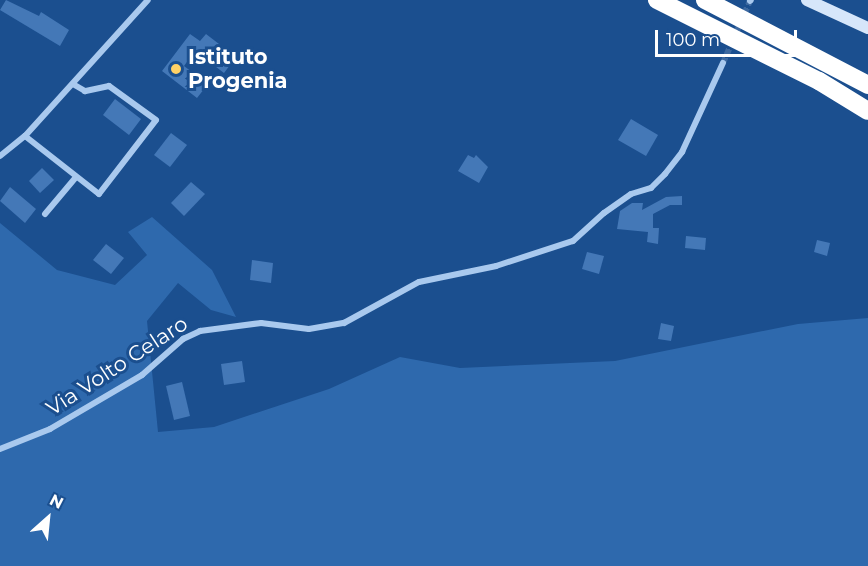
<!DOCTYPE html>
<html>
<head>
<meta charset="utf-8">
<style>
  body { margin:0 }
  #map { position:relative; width:868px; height:566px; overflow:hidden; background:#1b4f8f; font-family:Montserrat,sans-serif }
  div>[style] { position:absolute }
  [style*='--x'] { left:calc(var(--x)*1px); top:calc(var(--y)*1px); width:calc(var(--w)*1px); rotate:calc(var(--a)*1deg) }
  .green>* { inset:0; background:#2e69ad }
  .building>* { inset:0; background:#4478b7 }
  .street-tunnel>* { height:6px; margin-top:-3px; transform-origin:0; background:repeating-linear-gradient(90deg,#3d69a0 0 6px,transparent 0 9px) }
  .street>* { height:6px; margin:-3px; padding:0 3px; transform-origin:3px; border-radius:3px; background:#a9c9ee }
  .secondary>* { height:12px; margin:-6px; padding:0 6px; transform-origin:6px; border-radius:6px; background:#d6e6fa }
  .highway>* { height:18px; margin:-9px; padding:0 9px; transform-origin:9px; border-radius:9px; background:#fff }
  .dots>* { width:16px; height:16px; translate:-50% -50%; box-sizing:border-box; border:3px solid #1b4f8f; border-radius:50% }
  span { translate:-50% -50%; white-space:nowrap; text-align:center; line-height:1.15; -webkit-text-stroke:6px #1b4f8f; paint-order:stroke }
  .poi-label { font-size:21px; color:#fff; font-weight:700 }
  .left { translate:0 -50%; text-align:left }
  .street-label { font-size:21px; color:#fff }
  .north { position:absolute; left:18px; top:488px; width:60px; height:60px; -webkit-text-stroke:4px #1b4f8f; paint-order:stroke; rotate:27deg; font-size:16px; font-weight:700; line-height:24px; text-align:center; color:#fff }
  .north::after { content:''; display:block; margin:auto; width:21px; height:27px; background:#fff; clip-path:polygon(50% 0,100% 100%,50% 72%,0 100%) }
  .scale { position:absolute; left:655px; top:30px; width:142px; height:27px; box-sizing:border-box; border:3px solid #fff; border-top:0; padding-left:8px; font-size:18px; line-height:21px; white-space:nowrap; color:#fff; -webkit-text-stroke:4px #1b4f8f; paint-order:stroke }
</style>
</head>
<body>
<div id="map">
  <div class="green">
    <i style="clip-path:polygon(152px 217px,212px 270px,236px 317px,211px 310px,178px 283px,147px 321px,158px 432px,214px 427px,329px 389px,400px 357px,460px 368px,615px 361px,798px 324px,868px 318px,868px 566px,0 566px,0 223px,57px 270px,115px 285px,147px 255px,128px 232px)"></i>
  </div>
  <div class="building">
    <i style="clip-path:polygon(6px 0,39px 16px,41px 12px,69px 30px,60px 46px,0 10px)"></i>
    <i style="clip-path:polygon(190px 34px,200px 41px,206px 34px,236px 57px,224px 73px,195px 51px,184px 66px,208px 84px,197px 98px,162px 71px)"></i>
    <i style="clip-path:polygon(115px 99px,141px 119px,129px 135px,103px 115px)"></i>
    <i style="clip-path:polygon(631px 119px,658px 135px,646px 156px,618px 140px)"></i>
    <i style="clip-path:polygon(171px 133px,187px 145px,170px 167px,154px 155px)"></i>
    <i style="clip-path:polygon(468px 155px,474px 158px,476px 155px,488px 167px,479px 183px,458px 171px)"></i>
    <i style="clip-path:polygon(42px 168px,54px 180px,40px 193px,29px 181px)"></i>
    <i style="clip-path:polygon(191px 182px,205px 194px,184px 216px,171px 203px)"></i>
    <i style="clip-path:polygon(10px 187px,36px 209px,25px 223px,0 201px)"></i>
    <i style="clip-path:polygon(682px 196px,682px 205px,670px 205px,653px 214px,653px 228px,659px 228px,658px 244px,647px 242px,648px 232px,617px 229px,620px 211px,632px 203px,643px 203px,642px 210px,666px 197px)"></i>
    <i style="clip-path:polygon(686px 236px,706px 238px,705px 250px,685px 248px)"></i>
    <i style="clip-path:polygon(817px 240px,830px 243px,827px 256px,814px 252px)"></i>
    <i style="clip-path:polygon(106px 244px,124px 258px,111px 274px,93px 260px)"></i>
    <i style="clip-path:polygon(587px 252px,604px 256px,599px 274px,582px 269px)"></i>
    <i style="clip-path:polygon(252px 260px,273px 263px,271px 283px,250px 280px)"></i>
    <i style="clip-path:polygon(661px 323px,674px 326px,671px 341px,658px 339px)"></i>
    <i style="clip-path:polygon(242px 361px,245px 382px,224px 385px,221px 364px)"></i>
    <i style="clip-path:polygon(182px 382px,190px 416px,174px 420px,166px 386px)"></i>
  </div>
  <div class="street-tunnel">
    <i style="--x:723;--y:63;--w:68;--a:-66.5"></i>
  </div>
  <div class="street">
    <i style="--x:750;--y:1;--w:1;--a:-45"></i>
    <i style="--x:25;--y:136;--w:94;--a:38.1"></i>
    <i style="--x:99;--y:194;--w:93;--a:-52.4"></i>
    <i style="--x:156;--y:120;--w:58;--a:-144.1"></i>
    <i style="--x:109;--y:86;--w:25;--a:168"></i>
    <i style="--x:85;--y:91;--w:14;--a:-150"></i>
    <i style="--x:0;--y:156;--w:32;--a:-39"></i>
    <i style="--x:25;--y:136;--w:183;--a:-47.9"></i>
    <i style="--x:45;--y:214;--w:48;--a:-50"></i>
    <i style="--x:0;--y:449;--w:54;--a:-21.8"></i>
    <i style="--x:50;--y:429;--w:107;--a:-30.4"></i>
    <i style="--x:142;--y:375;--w:55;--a:-41.3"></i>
    <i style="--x:183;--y:339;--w:19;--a:-25"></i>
    <i style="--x:200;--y:331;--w:62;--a:-7.5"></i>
    <i style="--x:261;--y:323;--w:48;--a:7.1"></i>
    <i style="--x:309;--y:329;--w:36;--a:-10"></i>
    <i style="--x:344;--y:323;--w:85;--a:-28.7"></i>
    <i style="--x:419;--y:282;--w:79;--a:-11.7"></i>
    <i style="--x:496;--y:266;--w:81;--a:-18"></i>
    <i style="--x:573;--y:241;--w:42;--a:-42.1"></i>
    <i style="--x:604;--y:213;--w:33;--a:-35"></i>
    <i style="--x:631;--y:194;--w:21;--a:-17"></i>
    <i style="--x:651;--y:188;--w:20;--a:-45"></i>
    <i style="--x:665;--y:174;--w:28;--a:-52"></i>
    <i style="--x:682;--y:152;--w:98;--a:-65.3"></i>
  </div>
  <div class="secondary">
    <i style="--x:807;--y:0;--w:67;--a:24.7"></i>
  </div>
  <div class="highway">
    <i style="--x:657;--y:0;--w:181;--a:26.6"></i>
    <i style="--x:819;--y:81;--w:57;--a:31.5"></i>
    <i style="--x:705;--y:0;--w:184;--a:27.5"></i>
  </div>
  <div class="dots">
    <i style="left:176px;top:69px;background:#ffd166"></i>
  </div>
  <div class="poi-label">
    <span class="left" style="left:188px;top:69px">Istituto<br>Progenia</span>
  </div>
  <div class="street-label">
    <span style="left:117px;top:366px;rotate:-33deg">Via Volto Celaro</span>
  </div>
  <div class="north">N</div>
  <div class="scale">100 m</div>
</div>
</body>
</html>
